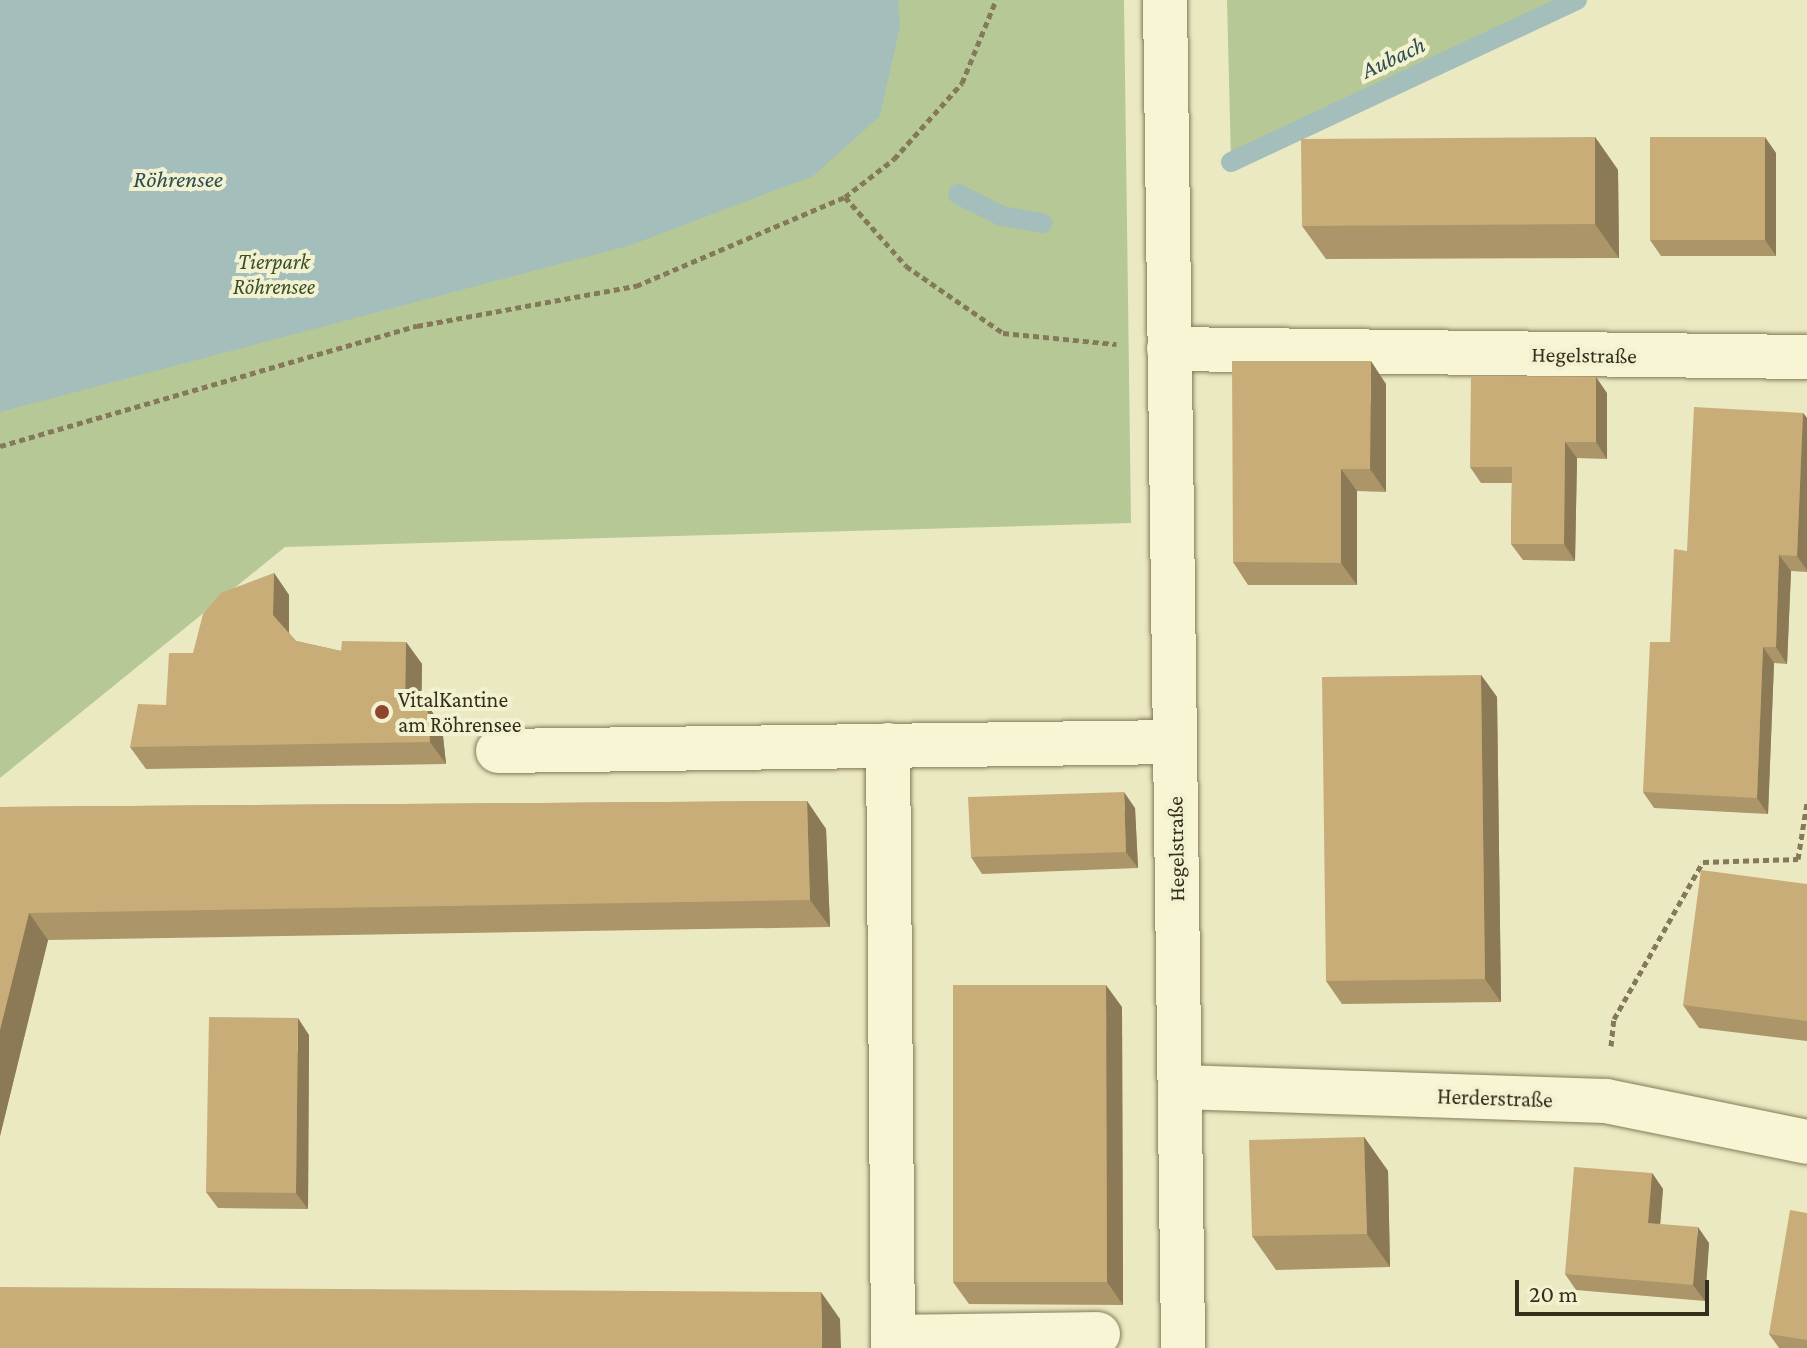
<!DOCTYPE html>
<html>
<head>
<meta charset="utf-8">
<style>
  body { margin:0 }
  #map { position:relative; width:1807px; height:1348px; overflow:hidden; background:#ebe9c1; font-family:"Crimson Pro",serif }
  div>[style] { position:absolute }
  [style*='--x'] { left:calc(var(--x)*1px); top:calc(var(--y)*1px); width:calc(var(--w)*1px); rotate:calc(var(--a)*1deg) }
  .green>* { inset:0; background:#b6c896 }
  .water>* { inset:0; background:#a4bebc }
  .stream>* { height:20px; margin:-10px; padding:0 10px; transform-origin:10px; border-radius:10px; background:#a4bebc }
  .path>* { height:5px; margin-top:-2.5px; transform-origin:0; background:repeating-linear-gradient(90deg,#847a5a 0 6px,transparent 0 10px) }
  .roads { filter:drop-shadow(0 0 2px #847a5a) drop-shadow(0 0 2px #847a5a) }
  .minor>* { height:44px; margin:-22px; padding:0 22px; transform-origin:22px; border-radius:22px; background:#f7f5d4 }
  .wall>* { inset:0; background:#ac9568 }
  .shaded-wall>* { inset:0; background:#8c7955 }
  .building>* { inset:0; background:#c8ad79 }
  .dots>* { width:22px; height:22px; translate:-50% -50%; box-sizing:border-box; border:4px solid #f3f2d0; border-radius:50% }
  span { translate:-50% -50%; white-space:nowrap; text-align:center; line-height:1.15; -webkit-text-stroke:8px #f3f2d0; paint-order:stroke }
  .park-label { font-size:22px; color:#3a4f25; font-style:italic }
  .street-label { font-size:22px; color:#342e1d }
  .poi-label { font-size:22px; color:#342e1d }
  .left { translate:0 -50%; text-align:left }
  .water-label { font-size:24px; color:#2d4c53; font-style:italic }
  .scale { position:absolute; left:1515px; top:1280px; width:194px; height:36px; box-sizing:border-box; border:4px solid #342e1d; border-top:0; padding-left:10px; font-size:24px; line-height:28px; white-space:nowrap; color:#342e1d; -webkit-text-stroke:6px #f3f2d0; paint-order:stroke }
</style>
</head>
<body>
<div id="map">
  <div class="green">
    <i style="clip-path:polygon(0 0,1124px 0,1131px 523px,285px 547px,0 778px)"></i>
    <i style="clip-path:polygon(1227px 0,1577px 0,1231px 162px)"></i>
  </div>
  <div class="water">
    <i style="clip-path:polygon(0 0,898px 0,900px 26px,880px 116px,813px 176px,631px 245px,0 412px)"></i>
  </div>
  <div class="stream">
    <i style="--x:1231;--y:162;--w:382;--a:-25.1"></i>
    <i style="--x:958;--y:194;--w:49;--a:26.6"></i>
    <i style="--x:1002;--y:216;--w:41;--a:9.9"></i>
  </div>
  <div class="path">
    <i style="--x:845;--y:197;--w:92;--a:48.5"></i>
    <i style="--x:906;--y:266;--w:118;--a:34.6"></i>
    <i style="--x:1003;--y:333;--w:114;--a:5.6"></i>
    <i style="--x:0;--y:446;--w:434;--a:-16.1"></i>
    <i style="--x:417;--y:326;--w:223;--a:-10.4"></i>
    <i style="--x:636;--y:286;--w:227;--a:-23.1"></i>
    <i style="--x:845;--y:197;--w:62;--a:-37.8"></i>
    <i style="--x:894;--y:159;--w:102;--a:-48.2"></i>
    <i style="--x:962;--y:83;--w:90;--a:-67.7"></i>
    <i style="--x:1611;--y:1046;--w:27;--a:-84"></i>
    <i style="--x:1614;--y:1019;--w:180;--a:-60.5"></i>
    <i style="--x:1703;--y:862;--w:95;--a:-1.8"></i>
    <i style="--x:1798;--y:859;--w:57;--a:-80.9"></i>
  </div>
  <div class="roads">
    <div class="minor">
      <i style="--x:1165;--y:0;--w:1348;--a:89.23"></i>
      <i style="--x:1169;--y:349;--w:638;--a:0.72"></i>
      <i style="--x:888;--y:745;--w:603;--a:89.52"></i>
      <i style="--x:498;--y:751;--w:677;--a:-0.76"></i>
      <i style="--x:1180;--y:1087;--w:426;--a:1.9"></i>
      <i style="--x:1606;--y:1101;--w:205;--a:11.5"></i>
      <i style="--x:893;--y:1337;--w:205;--a:-0.8"></i>
    </div>
  </div>
  <div class="wall">
    <i style="clip-path:polygon(1595px 137px,1618px 170px,1619px 258px,1326px 259px,1302px 226px)"></i>
    <i style="clip-path:polygon(1776px 153px,1776px 256px,1661px 256px,1650px 240px)"></i>
    <i style="clip-path:polygon(1386px 384px,1386px 492px,1357px 491px,1357px 585px,1248px 585px,1233px 562px)"></i>
    <i style="clip-path:polygon(1607px 393px,1607px 459px,1577px 458px,1575px 561px,1523px 560px,1511px 544px,1512px 483px,1481px 483px,1470px 467px)"></i>
    <i style="clip-path:polygon(1803px 413px,1807px 418px,1807px 572px,1791px 571px,1787px 664px,1774px 663px,1768px 814px,1654px 808px,1643px 792px,1687px 551px)"></i>
    <i style="clip-path:polygon(274px 573px,289px 595px,289px 633px,296px 641px,341px 651px,406px 642px,422px 664px,421px 704px,427px 704px,442px 727px,446px 764px,146px 769px,130px 747px,166px 705px,193px 653px)"></i>
    <i style="clip-path:polygon(1481px 675px,1497px 697px,1501px 1002px,1342px 1004px,1326px 981px)"></i>
    <i style="clip-path:polygon(807px 801px,826px 829px,830px 927px,48px 940px,0 1136px,0 807px)"></i>
    <i style="clip-path:polygon(1135px 808px,1138px 868px,982px 874px,971px 857px)"></i>
    <i style="clip-path:polygon(1807px 884px,1807px 1041px,1699px 1028px,1683px 1005px)"></i>
    <i style="clip-path:polygon(1122px 1007px,1123px 1305px,969px 1304px,953px 1282px)"></i>
    <i style="clip-path:polygon(309px 1035px,308px 1209px,218px 1208px,206px 1192px)"></i>
    <i style="clip-path:polygon(1364px 1137px,1388px 1171px,1390px 1267px,1276px 1270px,1252px 1236px)"></i>
    <i style="clip-path:polygon(1652px 1173px,1663px 1189px,1660px 1224px,1709px 1243px,1705px 1301px,1576px 1290px,1565px 1274px)"></i>
    <i style="clip-path:polygon(1807px 1213px,1807px 1348px,1779px 1348px,1769px 1334px)"></i>
  </div>
  <div class="shaded-wall">
    <i style="clip-path:polygon(1595px 137px,1618px 170px,1619px 258px,1595px 224px)"></i>
    <i style="clip-path:polygon(1765px 137px,1776px 153px,1776px 256px,1765px 240px)"></i>
    <i style="clip-path:polygon(1371px 361px,1386px 384px,1386px 492px,1370px 469px)"></i>
    <i style="clip-path:polygon(1596px 377px,1607px 393px,1607px 459px,1596px 442px)"></i>
    <i style="clip-path:polygon(1803px 413px,1807px 418px,1807px 570px,1797px 556px)"></i>
    <i style="clip-path:polygon(1565px 442px,1577px 458px,1575px 561px,1564px 544px)"></i>
    <i style="clip-path:polygon(1341px 469px,1357px 491px,1357px 585px,1341px 563px)"></i>
    <i style="clip-path:polygon(1779px 555px,1791px 571px,1787px 664px,1776px 647px)"></i>
    <i style="clip-path:polygon(274px 573px,289px 595px,289px 638px,273px 615px)"></i>
    <i style="clip-path:polygon(406px 642px,422px 664px,421px 726px,405px 704px)"></i>
    <i style="clip-path:polygon(1763px 647px,1774px 663px,1768px 814px,1757px 798px)"></i>
    <i style="clip-path:polygon(1481px 675px,1497px 697px,1501px 1002px,1485px 979px)"></i>
    <i style="clip-path:polygon(427px 704px,442px 727px,446px 764px,430px 742px)"></i>
    <i style="clip-path:polygon(1124px 792px,1135px 808px,1138px 868px,1126px 852px)"></i>
    <i style="clip-path:polygon(807px 801px,826px 829px,830px 927px,810px 900px)"></i>
    <i style="clip-path:polygon(29px 913px,48px 940px,0 1136px,0 1030px)"></i>
    <i style="clip-path:polygon(1106px 985px,1122px 1007px,1123px 1305px,1107px 1282px)"></i>
    <i style="clip-path:polygon(298px 1018px,309px 1035px,308px 1209px,296px 1193px)"></i>
    <i style="clip-path:polygon(1364px 1137px,1388px 1171px,1390px 1267px,1367px 1234px)"></i>
    <i style="clip-path:polygon(1652px 1173px,1663px 1189px,1659px 1239px,1648px 1223px)"></i>
    <i style="clip-path:polygon(1698px 1227px,1709px 1243px,1705px 1301px,1693px 1285px)"></i>
    <i style="clip-path:polygon(821px 1292px,840px 1319px,841px 1348px,822px 1348px)"></i>
  </div>
  <div class="building">
    <i style="clip-path:polygon(1595px 137px,1595px 224px,1302px 226px,1301px 139px)"></i>
    <i style="clip-path:polygon(1650px 137px,1765px 137px,1765px 240px,1650px 240px)"></i>
    <i style="clip-path:polygon(1232px 361px,1371px 361px,1370px 469px,1341px 469px,1341px 563px,1233px 562px)"></i>
    <i style="clip-path:polygon(1471px 376px,1596px 377px,1596px 442px,1565px 442px,1564px 544px,1511px 544px,1512px 467px,1470px 467px)"></i>
    <i style="clip-path:polygon(1694px 407px,1803px 413px,1797px 556px,1779px 555px,1776px 647px,1763px 647px,1757px 798px,1643px 792px,1650px 642px,1670px 642px,1674px 549px,1687px 551px)"></i>
    <i style="clip-path:polygon(274px 573px,273px 615px,296px 641px,341px 651px,342px 641px,406px 642px,405px 704px,427px 704px,430px 742px,130px 747px,138px 704px,166px 705px,169px 653px,193px 653px,203px 614px,221px 593px)"></i>
    <i style="clip-path:polygon(1481px 675px,1485px 979px,1326px 981px,1322px 677px)"></i>
    <i style="clip-path:polygon(1124px 792px,1126px 852px,971px 857px,968px 797px)"></i>
    <i style="clip-path:polygon(807px 801px,810px 900px,29px 913px,0 1030px,0 807px)"></i>
    <i style="clip-path:polygon(1701px 870px,1807px 884px,1807px 1021px,1683px 1005px)"></i>
    <i style="clip-path:polygon(953px 985px,1106px 985px,1107px 1282px,953px 1282px)"></i>
    <i style="clip-path:polygon(209px 1017px,298px 1018px,296px 1193px,206px 1192px)"></i>
    <i style="clip-path:polygon(1364px 1137px,1367px 1234px,1252px 1236px,1249px 1140px)"></i>
    <i style="clip-path:polygon(1574px 1167px,1652px 1173px,1648px 1223px,1698px 1227px,1693px 1285px,1565px 1274px)"></i>
    <i style="clip-path:polygon(1790px 1210px,1807px 1213px,1807px 1340px,1769px 1334px)"></i>
    <i style="clip-path:polygon(0 1287px,821px 1292px,822px 1348px,0 1348px)"></i>
  </div>
  <div class="dots">
    <i style="left:382px;top:712px;background:#8f442d"></i>
  </div>
  <div class="park-label">
    <span style="left:274px;top:274px">Tierpark<br>Röhrensee</span>
  </div>
  <div class="street-label">
    <span style="left:1584px;top:355px;rotate:1deg">Hegelstraße</span>
    <span style="left:1176px;top:849px;rotate:-91deg">Hegelstraße</span>
    <span style="left:1495px;top:1098px;rotate:2deg">Herderstraße</span>
  </div>
  <div class="poi-label">
    <span class="left" style="left:398px;top:712px">VitalKantine<br>am Röhrensee</span>
  </div>
  <div class="water-label">
    <span style="left:1393px;top:57px;rotate:-25deg">Aubach</span>
    <span style="left:178px;top:179px">Röhrensee</span>
  </div>
  <div class="scale">20 m</div>
</div>
</body>
</html>
